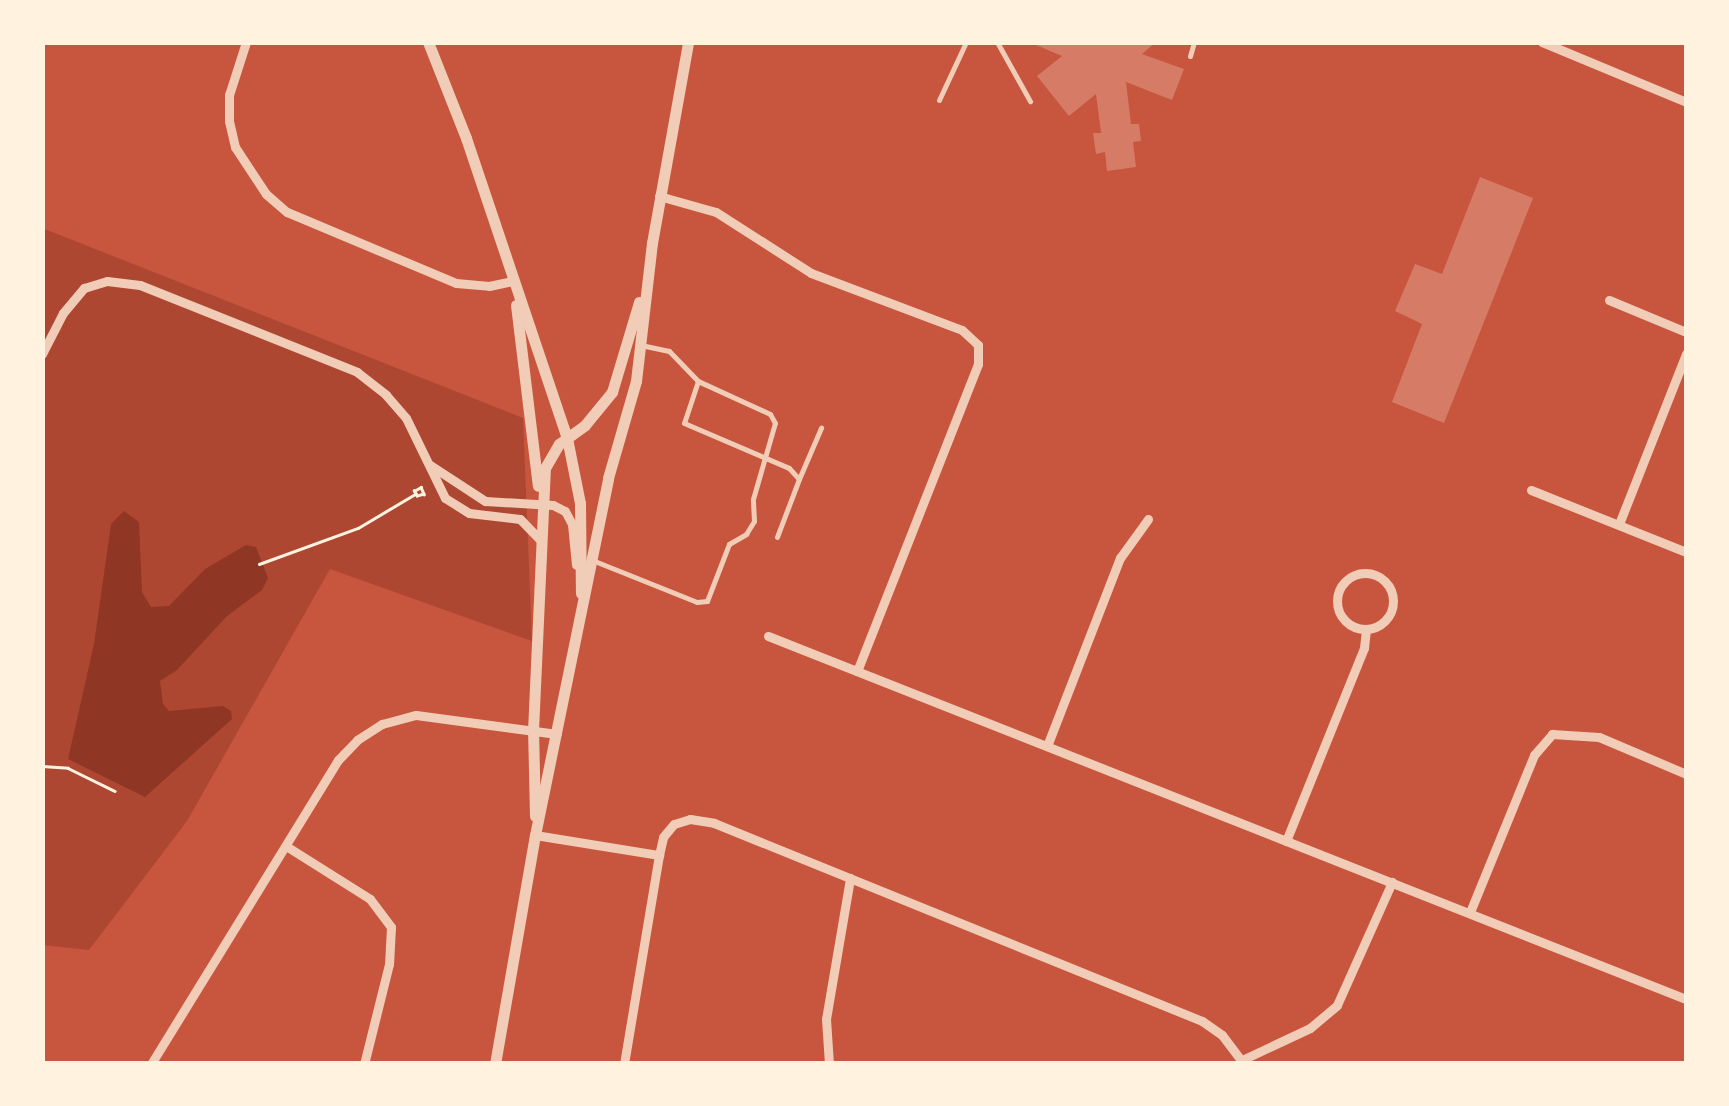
<!DOCTYPE html>
<html>
<head>
<meta charset="utf-8">
<style>
  body { margin:0 }
  #map { position:relative; width:1729px; height:1106px; overflow:hidden; background:#c8553d; font-family:Karla,sans-serif }
  div>[style] { position:absolute }
  [style*='--x'] { left:calc(var(--x)*1px); top:calc(var(--y)*1px); width:calc(var(--w)*1px); rotate:calc(var(--a)*1deg) }
  .green>* { inset:0; background:#ae4732 }
  .water>* { inset:0; background:#8f3625 }
  .building>* { inset:0; background:#d67c66 }
  .path>* { height:2.5px; margin:-1.25px; padding:0 1.25px; transform-origin:1.25px; border-radius:1.25px; background:#fff3e0 }
  .service>* { height:5px; margin:-2.5px; padding:0 2.5px; transform-origin:2.5px; border-radius:2.5px; background:#f1ccb7 }
  .minor>* { height:9px; margin:-4.5px; padding:0 4.5px; transform-origin:4.5px; border-radius:4.5px; background:#f1ccb7 }
  .minor>.ring { margin:-4.5px; padding:0; box-sizing:content-box; background:none; border:9px solid #f1ccb7; border-radius:50% }
  .tertiary>* { height:11px; margin:-5.5px; padding:0 5.5px; transform-origin:5.5px; border-radius:5.5px; background:#f1ccb7 }
  span { translate:-50% -50%; white-space:nowrap; text-align:center; line-height:1.15; -webkit-text-stroke:10px #fff3e0; paint-order:stroke }
  .frame { position:absolute; inset:0; border:45px solid #fff3e0; pointer-events:none }
</style>
</head>
<body>
<div id="map">
  <div class="green">
    <i style="clip-path:polygon(42px 228px,523px 418px,532px 641px,330px 569px,187px 821px,89px 950px,43px 945px)"></i>
  </div>
  <div class="water">
    <i style="clip-path:polygon(124px 511px,139px 522px,142px 592px,151px 607px,169px 606px,205px 569px,246px 545px,256px 547px,268px 578px,262px 590px,227px 616px,177px 670px,160px 681px,163px 704px,169px 711px,223px 706px,231px 711px,232px 719px,145px 797px,68px 759px,94px 644px,111px 524px)"></i>
  </div>
  <div class="building">
    <i style="clip-path:polygon(1029px 42px,1156px 42px,1142px 54px,1184px 69px,1172px 100px,1126px 82px,1131px 124px,1139px 124px,1141px 141px,1133px 142px,1136px 167px,1107px 171px,1105px 152px,1096px 154px,1093px 133px,1101px 133px,1096px 94px,1069px 116px,1037px 76px,1062px 56px)"></i>
    <i style="clip-path:polygon(1480px 177px,1533px 198px,1444px 423px,1392px 402px,1422px 324px,1395px 311px,1415px 264px,1442px 274px)"></i>
  </div>
  <div class="path">
    <i style="--x:421;--y:487;--w:8;--a:67"></i>
    <i style="--x:424;--y:494;--w:7;--a:164"></i>
    <i style="--x:417;--y:496;--w:6;--a:-121"></i>
    <i style="--x:414;--y:491;--w:8;--a:-30"></i>
    <i style="--x:259;--y:564;--w:105;--a:-20"></i>
    <i style="--x:358;--y:528;--w:66;--a:-30.8"></i>
    <i style="--x:42;--y:766;--w:26;--a:4"></i>
    <i style="--x:68;--y:768;--w:52;--a:26.1"></i>
  </div>
  <div class="service">
    <i style="--x:997;--y:42;--w:68;--a:60.8"></i>
    <i style="--x:1190;--y:56;--w:15;--a:-74"></i>
    <i style="--x:939;--y:100;--w:64;--a:-65"></i>
    <i style="--x:698;--y:381;--w:44;--a:108.4"></i>
    <i style="--x:684;--y:423;--w:114;--a:23.2"></i>
    <i style="--x:789;--y:468;--w:15;--a:48"></i>
    <i style="--x:799;--y:479;--w:62;--a:110.8"></i>
    <i style="--x:799;--y:479;--w:56;--a:-66.7"></i>
    <i style="--x:592;--y:560;--w:113;--a:21.8"></i>
    <i style="--x:697;--y:602;--w:10;--a:-6"></i>
    <i style="--x:707;--y:601;--w:61;--a:-68.9"></i>
    <i style="--x:729;--y:544;--w:20;--a:-30"></i>
    <i style="--x:746;--y:534;--w:15;--a:-58"></i>
    <i style="--x:754;--y:521;--w:22;--a:-93"></i>
    <i style="--x:753;--y:499;--w:79;--a:-73.9"></i>
    <i style="--x:775;--y:423;--w:10;--a:-119"></i>
    <i style="--x:770;--y:414;--w:79;--a:-155.4"></i>
    <i style="--x:698;--y:381;--w:42;--a:-134"></i>
    <i style="--x:669;--y:351;--w:29;--a:-168"></i>
  </div>
  <div class="minor">
    <i style="--x:246;--y:42;--w:56;--a:107.8"></i>
    <i style="--x:229;--y:95;--w:26;--a:90"></i>
    <i style="--x:229;--y:121;--w:27;--a:77"></i>
    <i style="--x:235;--y:147;--w:56;--a:56.6"></i>
    <i style="--x:266;--y:194;--w:28;--a:41"></i>
    <i style="--x:287;--y:212;--w:183;--a:22.8"></i>
    <i style="--x:456;--y:283;--w:33;--a:5"></i>
    <i style="--x:489;--y:286;--w:25;--a:-12"></i>
    <i style="--x:1542;--y:42;--w:156;--a:22.6"></i>
    <i style="--x:659;--y:196;--w:59;--a:15.7"></i>
    <i style="--x:716;--y:212;--w:113;--a:32.7"></i>
    <i style="--x:811;--y:273;--w:161;--a:20.7"></i>
    <i style="--x:962;--y:330;--w:22;--a:43"></i>
    <i style="--x:978;--y:345;--w:19;--a:90"></i>
    <i style="--x:978;--y:364;--w:330;--a:111.5"></i>
    <i style="--x:1609;--y:300;--w:83;--a:22.6"></i>
    <i style="--x:42;--y:354;--w:46;--a:-62.9"></i>
    <i style="--x:63;--y:313;--w:33;--a:-50"></i>
    <i style="--x:84;--y:288;--w:24;--a:-17"></i>
    <i style="--x:107;--y:281;--w:33;--a:7"></i>
    <i style="--x:140;--y:285;--w:234;--a:21.8"></i>
    <i style="--x:357;--y:372;--w:37;--a:38"></i>
    <i style="--x:386;--y:395;--w:30;--a:49"></i>
    <i style="--x:406;--y:418;--w:89;--a:64"></i>
    <i style="--x:445;--y:498;--w:28;--a:32"></i>
    <i style="--x:469;--y:513;--w:51;--a:6.7"></i>
    <i style="--x:520;--y:519;--w:29;--a:46"></i>
    <i style="--x:430;--y:465;--w:66;--a:33.2"></i>
    <i style="--x:485;--y:501;--w:68;--a:3.4"></i>
    <i style="--x:553;--y:505;--w:13;--a:27"></i>
    <i style="--x:565;--y:511;--w:15;--a:62"></i>
    <i style="--x:572;--y:524;--w:41;--a:84.4"></i>
    <i style="--x:1531;--y:490;--w:167;--a:21.8"></i>
    <i style="--x:1619;--y:524;--w:183;--a:-68.5"></i>
    <i class="ring" style="left:1337px;top:573px;width:47px;height:47px"></i>
    <i style="--x:768;--y:636;--w:987;--a:21.58"></i>
    <i style="--x:1047;--y:746;--w:202;--a:-68.8"></i>
    <i style="--x:1120;--y:558;--w:48;--a:-54.3"></i>
    <i style="--x:535;--y:835;--w:126;--a:9.2"></i>
    <i style="--x:659;--y:855;--w:18;--a:-77"></i>
    <i style="--x:663;--y:837;--w:17;--a:-50"></i>
    <i style="--x:674;--y:824;--w:17;--a:-17"></i>
    <i style="--x:690;--y:819;--w:24;--a:9"></i>
    <i style="--x:714;--y:823;--w:527;--a:22.08"></i>
    <i style="--x:1202;--y:1021;--w:24;--a:35"></i>
    <i style="--x:1222;--y:1035;--w:36;--a:53"></i>
    <i style="--x:1286;--y:841;--w:208;--a:-68"></i>
    <i style="--x:1364;--y:648;--w:18;--a:-84"></i>
    <i style="--x:286;--y:846;--w:99;--a:32.2"></i>
    <i style="--x:370;--y:899;--w:35;--a:53"></i>
    <i style="--x:391;--y:927;--w:37;--a:93"></i>
    <i style="--x:389;--y:964;--w:103;--a:104"></i>
    <i style="--x:1470;--y:912;--w:170;--a:-67.8"></i>
    <i style="--x:1534;--y:755;--w:28;--a:-49"></i>
    <i style="--x:1552;--y:734;--w:47;--a:3.7"></i>
    <i style="--x:1599;--y:737;--w:95;--a:23"></i>
    <i style="--x:1242;--y:1060;--w:75;--a:-25.2"></i>
    <i style="--x:1310;--y:1028;--w:35;--a:-40"></i>
    <i style="--x:1337;--y:1005;--w:135;--a:-65.9"></i>
    <i style="--x:151;--y:1064;--w:357;--a:-58.4"></i>
    <i style="--x:338;--y:760;--w:28;--a:-46"></i>
    <i style="--x:357;--y:740;--w:30;--a:-33"></i>
    <i style="--x:382;--y:724;--w:35;--a:-15"></i>
    <i style="--x:416;--y:715;--w:142;--a:7.7"></i>
    <i style="--x:624;--y:1064;--w:212;--a:-80.5"></i>
    <i style="--x:829;--y:1064;--w:45;--a:-93.8"></i>
    <i style="--x:826;--y:1019;--w:143;--a:-80.3"></i>
  </div>
  <div class="tertiary">
    <i style="--x:428;--y:42;--w:103;--a:68.4"></i>
    <i style="--x:466;--y:138;--w:317;--a:71.4"></i>
    <i style="--x:567;--y:438;--w:66;--a:78.7"></i>
    <i style="--x:580;--y:503;--w:90;--a:89.4"></i>
    <i style="--x:516;--y:305;--w:182;--a:83.1"></i>
    <i style="--x:535;--y:816;--w:85;--a:-91.3"></i>
    <i style="--x:533;--y:731;--w:263;--a:-87.4"></i>
    <i style="--x:545;--y:468;--w:28;--a:-60"></i>
    <i style="--x:559;--y:444;--w:32;--a:-36"></i>
    <i style="--x:585;--y:425;--w:43;--a:-50.7"></i>
    <i style="--x:612;--y:392;--w:94;--a:-73.3"></i>
    <i style="--x:495;--y:1064;--w:232;--a:-80.1"></i>
    <i style="--x:535;--y:835;--w:364;--a:-78.4"></i>
    <i style="--x:608;--y:478;--w:101;--a:-73.9"></i>
    <i style="--x:636;--y:381;--w:139;--a:-83.4"></i>
    <i style="--x:652;--y:243;--w:204;--a:-79.8"></i>
  </div>
  <div class="frame"></div>
</div>
</body>
</html>
